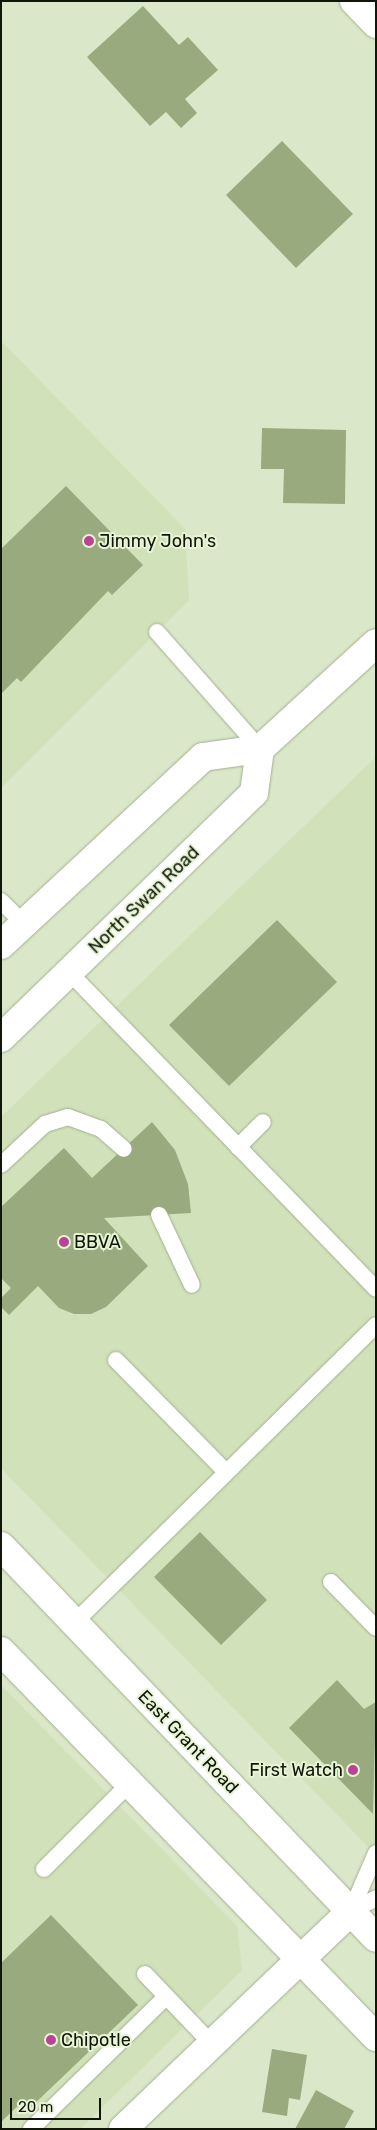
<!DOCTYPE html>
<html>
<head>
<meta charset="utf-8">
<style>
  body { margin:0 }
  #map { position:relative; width:377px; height:2130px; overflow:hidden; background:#dae7c8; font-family:Rubik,sans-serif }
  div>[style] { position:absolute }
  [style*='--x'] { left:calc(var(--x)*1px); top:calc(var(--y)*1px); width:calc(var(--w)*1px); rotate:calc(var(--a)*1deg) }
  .built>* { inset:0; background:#d1e1ba }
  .building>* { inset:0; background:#98aa7e }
  .roads { filter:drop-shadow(0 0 1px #a3af91) drop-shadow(0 0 1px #a3af91) }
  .lane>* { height:16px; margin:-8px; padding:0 8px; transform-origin:8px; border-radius:8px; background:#fff }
  .street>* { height:28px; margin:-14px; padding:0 14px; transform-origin:14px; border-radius:14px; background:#fff }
  .primary>* { height:28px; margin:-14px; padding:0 14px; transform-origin:14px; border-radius:14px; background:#fff }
  .dots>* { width:14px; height:14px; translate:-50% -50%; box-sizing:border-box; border:2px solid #e7f5d5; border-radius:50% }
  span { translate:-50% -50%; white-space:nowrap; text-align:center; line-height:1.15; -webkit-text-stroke:4px #e7f5d5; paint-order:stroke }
  .poi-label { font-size:18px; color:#11160a }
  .left { translate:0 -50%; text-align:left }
  .right { translate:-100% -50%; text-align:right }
  .street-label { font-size:18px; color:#11160a }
  .frame { position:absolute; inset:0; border:2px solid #11160a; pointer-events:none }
  .scale { position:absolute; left:10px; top:2098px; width:91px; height:22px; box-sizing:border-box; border:2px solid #11160a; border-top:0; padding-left:6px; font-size:15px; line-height:18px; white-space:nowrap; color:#11160a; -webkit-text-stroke:4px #e7f5d5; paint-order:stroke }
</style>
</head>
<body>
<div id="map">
  <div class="built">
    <i style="clip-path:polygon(1px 341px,185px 529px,189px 600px,1px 788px)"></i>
    <i style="clip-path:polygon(376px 757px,376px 1855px,1px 1468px,1px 1117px)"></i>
    <i style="clip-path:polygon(1px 1685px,237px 1926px,242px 1970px,80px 2129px,1px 2129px)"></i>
  </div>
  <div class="building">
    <i style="clip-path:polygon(143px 6px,179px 45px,188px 37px,218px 70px,185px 99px,197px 113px,181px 128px,166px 112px,150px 126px,87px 57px)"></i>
    <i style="clip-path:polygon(282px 141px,353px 214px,296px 268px,226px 195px)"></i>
    <i style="clip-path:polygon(262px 428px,346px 430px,345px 504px,283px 503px,284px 469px,261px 469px)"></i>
    <i style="clip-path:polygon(66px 486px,143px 565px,112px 595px,108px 591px,21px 682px,17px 678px,1px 694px,1px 549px)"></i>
    <i style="clip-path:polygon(277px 920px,337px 982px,229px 1086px,169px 1025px)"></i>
    <i style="clip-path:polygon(152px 1122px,175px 1150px,188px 1184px,191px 1213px,104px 1218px,148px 1266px,106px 1307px,91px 1314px,74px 1314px,59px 1308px,38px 1286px,9px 1315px,1px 1307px,1px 1298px,11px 1288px,1px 1278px,1px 1207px,64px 1148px,92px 1178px)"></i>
    <i style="clip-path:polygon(200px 1532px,267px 1600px,221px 1645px,154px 1577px)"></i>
    <i style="clip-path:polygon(337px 1680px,364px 1709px,376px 1702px,373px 1814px,289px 1728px)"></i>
    <i style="clip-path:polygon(51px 1915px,138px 2005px,31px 2107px,24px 2100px,1px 2122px,1px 1963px)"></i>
    <i style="clip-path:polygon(272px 2049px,307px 2055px,300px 2100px,289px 2098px,287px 2116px,262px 2112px)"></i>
    <i style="clip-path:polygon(316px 2090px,354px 2111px,344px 2129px,295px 2129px)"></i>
  </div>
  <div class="roads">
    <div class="lane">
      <i style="--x:157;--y:632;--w:156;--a:48.6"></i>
      <i style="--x:1;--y:901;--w:33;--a:45"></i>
      <i style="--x:69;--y:972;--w:441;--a:45.9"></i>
      <i style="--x:238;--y:1147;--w:35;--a:-45"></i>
      <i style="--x:1;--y:1165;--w:60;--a:-43"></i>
      <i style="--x:45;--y:1124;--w:24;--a:-17"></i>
      <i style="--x:68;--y:1117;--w:35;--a:20"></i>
      <i style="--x:101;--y:1129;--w:30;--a:41"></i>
      <i style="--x:159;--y:1215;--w:77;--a:64.8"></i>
      <i style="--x:116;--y:1360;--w:157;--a:45.5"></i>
      <i style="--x:331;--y:1582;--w:64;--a:45.6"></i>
      <i style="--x:74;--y:1623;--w:424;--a:-44.6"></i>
      <i style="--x:44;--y:1869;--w:122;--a:-45"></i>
      <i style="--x:351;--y:1911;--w:63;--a:-66.7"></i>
      <i style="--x:351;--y:1911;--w:28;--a:-27"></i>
      <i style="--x:145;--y:1974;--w:97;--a:46.3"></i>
      <i style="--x:31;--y:2129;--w:189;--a:-44.4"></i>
    </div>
    <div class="street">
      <i style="--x:354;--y:1;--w:32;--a:46"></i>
      <i style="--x:123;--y:2129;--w:315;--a:-43.7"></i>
    </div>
    <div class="primary">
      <i style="--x:1;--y:945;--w:276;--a:-42.9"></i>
      <i style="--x:203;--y:757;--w:58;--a:-8"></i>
      <i style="--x:260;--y:749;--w:157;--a:-42.4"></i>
      <i style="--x:1;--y:1038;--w:352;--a:-44.1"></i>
      <i style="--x:254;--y:793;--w:44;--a:-82.2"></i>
      <i style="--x:1;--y:1546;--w:542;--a:46.27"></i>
      <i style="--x:1;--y:1651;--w:538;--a:45.83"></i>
    </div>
  </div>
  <div class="dots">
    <i style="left:89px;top:541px;background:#ba4297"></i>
    <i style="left:64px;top:1242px;background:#ba4297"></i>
    <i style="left:353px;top:1770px;background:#ba4297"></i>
    <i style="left:51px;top:2040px;background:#ba4297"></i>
  </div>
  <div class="poi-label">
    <span class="left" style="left:99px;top:541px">Jimmy John's</span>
    <span class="left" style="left:74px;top:1242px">BBVA</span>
    <span class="right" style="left:343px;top:1770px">First Watch</span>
    <span class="left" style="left:61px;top:2040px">Chipotle</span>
  </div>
  <div class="street-label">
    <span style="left:144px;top:900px;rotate:-44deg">North Swan Road</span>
    <span style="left:188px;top:1742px;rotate:46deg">East Grant Road</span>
  </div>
  <div class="frame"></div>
  <div class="scale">20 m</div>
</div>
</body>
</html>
